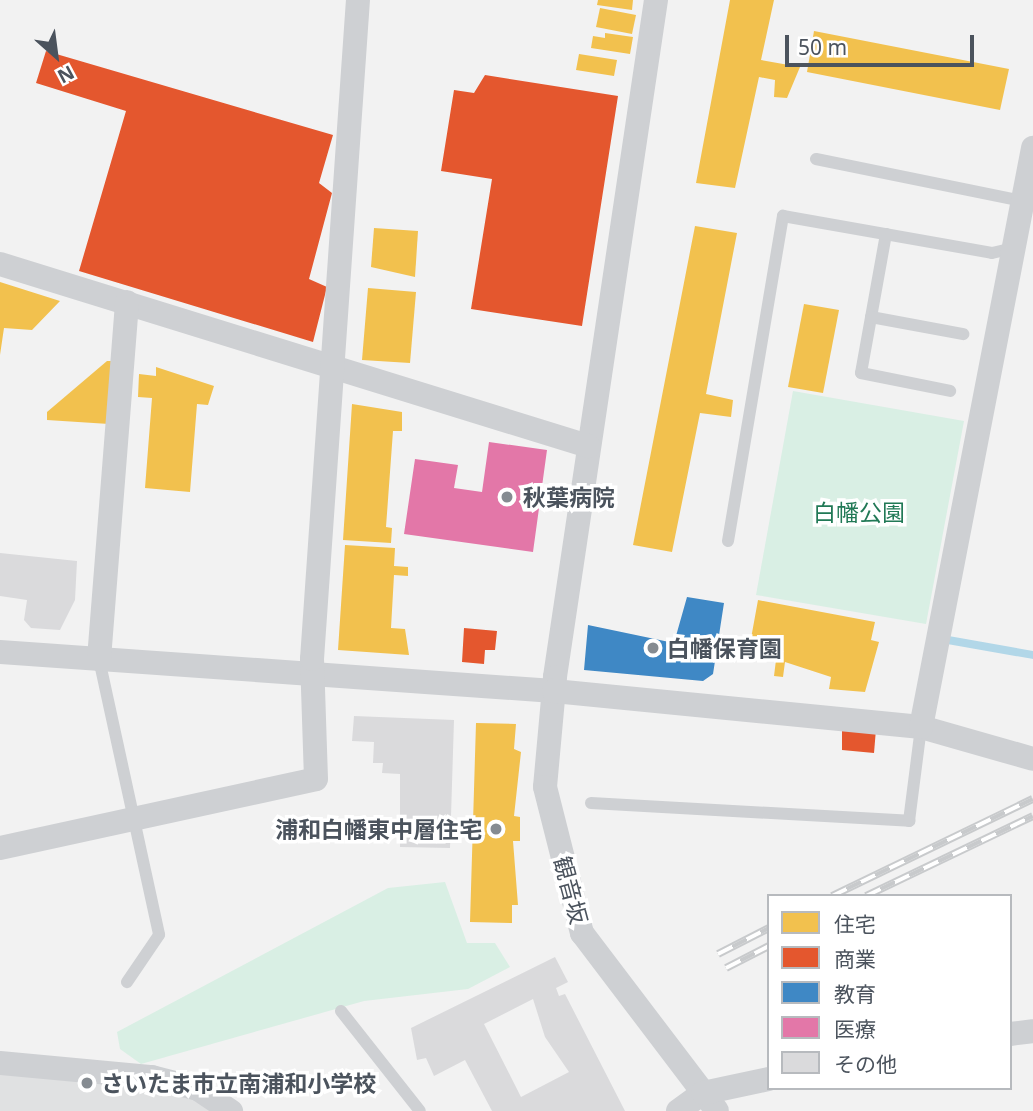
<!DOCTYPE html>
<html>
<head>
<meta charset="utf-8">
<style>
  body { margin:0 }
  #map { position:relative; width:1033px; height:1111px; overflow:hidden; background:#f2f2f2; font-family:"Noto Sans","Noto Sans JP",sans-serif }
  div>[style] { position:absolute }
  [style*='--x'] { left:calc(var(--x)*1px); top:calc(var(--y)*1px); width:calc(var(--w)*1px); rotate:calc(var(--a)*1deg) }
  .education>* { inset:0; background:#e0e1e2 }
  .green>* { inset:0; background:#d9efe4 }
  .homes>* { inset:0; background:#f2c14e }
  .shops>* { inset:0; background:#e4572e }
  .schools>* { inset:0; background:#3f88c5 }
  .health>* { inset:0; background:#e377a8 }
  .stream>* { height:8px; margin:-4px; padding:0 4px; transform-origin:4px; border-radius:4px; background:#b2d7e8 }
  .building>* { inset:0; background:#dadadc }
  .lane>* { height:12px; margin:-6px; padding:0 6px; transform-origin:6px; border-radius:6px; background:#ced0d3 }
  .street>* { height:24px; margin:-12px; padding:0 12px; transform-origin:12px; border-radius:12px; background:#ced0d3 }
  .rail>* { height:8px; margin-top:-4px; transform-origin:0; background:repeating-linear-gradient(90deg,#fff 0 16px,#c8cacc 0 32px); box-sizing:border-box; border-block:2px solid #c8cacc }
  .dots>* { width:19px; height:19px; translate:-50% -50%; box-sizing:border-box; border:4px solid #fff; border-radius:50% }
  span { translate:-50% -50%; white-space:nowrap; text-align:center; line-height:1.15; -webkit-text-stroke:7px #fff; paint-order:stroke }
  .poi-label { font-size:23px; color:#4b535d; font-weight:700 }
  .left { translate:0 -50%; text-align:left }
  .right { translate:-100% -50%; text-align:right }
  .park-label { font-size:23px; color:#217956 }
  .street-label { font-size:23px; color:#4b535d }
  .legend { position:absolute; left:767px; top:894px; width:245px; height:196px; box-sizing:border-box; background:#fff; border:2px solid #b7babe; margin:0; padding:9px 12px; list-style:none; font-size:21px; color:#4b535d }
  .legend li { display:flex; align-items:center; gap:14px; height:35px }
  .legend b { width:35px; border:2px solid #b7babe }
  .north { position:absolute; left:21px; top:21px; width:70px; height:70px; -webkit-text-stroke:5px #fff; paint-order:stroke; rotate:152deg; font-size:19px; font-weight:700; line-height:28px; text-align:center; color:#4b535d }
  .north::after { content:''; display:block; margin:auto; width:24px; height:32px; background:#4b535d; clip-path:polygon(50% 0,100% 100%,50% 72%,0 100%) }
  .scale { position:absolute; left:785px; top:35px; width:189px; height:32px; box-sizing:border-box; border:4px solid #4b535d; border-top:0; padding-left:9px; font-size:21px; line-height:24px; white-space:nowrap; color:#4b535d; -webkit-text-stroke:5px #fff; paint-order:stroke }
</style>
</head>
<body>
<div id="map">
  <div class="education">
    <i style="clip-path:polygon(0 1063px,152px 1077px,231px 1111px,0 1111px)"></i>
  </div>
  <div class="green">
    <i style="clip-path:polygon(793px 391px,964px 421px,926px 624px,756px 595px)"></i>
    <i style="clip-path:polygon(445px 882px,467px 943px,495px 943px,510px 967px,468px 989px,364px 1001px,141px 1064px,120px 1049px,117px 1032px,388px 888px)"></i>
  </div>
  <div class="homes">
    <i style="clip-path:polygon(598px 0,633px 0,632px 10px,597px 5px)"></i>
    <i style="clip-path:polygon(730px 0,774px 0,761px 60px,800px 67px,787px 98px,774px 97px,775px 80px,759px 77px,735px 188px,696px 183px)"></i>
    <i style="clip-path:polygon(600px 8px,636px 15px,632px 34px,596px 27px)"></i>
    <i style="clip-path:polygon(814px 31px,1009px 69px,1000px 110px,807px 72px)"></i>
    <i style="clip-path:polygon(605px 33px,633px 37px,630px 54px,591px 48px,593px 36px,605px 38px)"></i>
    <i style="clip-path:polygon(579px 54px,617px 60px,614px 76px,576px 70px)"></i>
    <i style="clip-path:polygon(695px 226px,737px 233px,706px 394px,733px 400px,731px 417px,700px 413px,672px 552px,633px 545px)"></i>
    <i style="clip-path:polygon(374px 228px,418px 231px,415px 277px,371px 267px)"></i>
    <i style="clip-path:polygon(0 282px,60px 301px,32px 330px,4px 328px,0 355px)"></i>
    <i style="clip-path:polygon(368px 288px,416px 292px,410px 363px,362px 360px)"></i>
    <i style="clip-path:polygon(804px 304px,839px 310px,823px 393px,788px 387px)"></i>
    <i style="clip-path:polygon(107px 361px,112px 361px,109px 424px,47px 420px,47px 412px)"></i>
    <i style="clip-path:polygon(156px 367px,214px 386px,208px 405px,197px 404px,190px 492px,145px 488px,152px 398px,138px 397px,139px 374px,156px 376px)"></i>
    <i style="clip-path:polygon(352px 404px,402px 412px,402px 431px,393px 431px,386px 527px,392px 528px,391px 543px,343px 540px)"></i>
    <i style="clip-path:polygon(345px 545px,395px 548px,394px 566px,408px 567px,408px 576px,394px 575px,391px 628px,405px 629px,409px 655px,338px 650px)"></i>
    <i style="clip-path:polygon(758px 600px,875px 622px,871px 640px,879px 642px,865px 692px,829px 689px,831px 677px,785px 662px,783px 677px,774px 676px,776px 660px,748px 655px)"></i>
    <i style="clip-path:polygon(476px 723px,516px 724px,514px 749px,521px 752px,514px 816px,520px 817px,520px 841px,513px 841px,518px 905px,512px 905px,512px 923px,470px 922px)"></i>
  </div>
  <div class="shops">
    <i style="clip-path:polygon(46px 51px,333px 135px,319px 183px,332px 193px,309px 279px,327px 287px,313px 342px,79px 271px,126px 111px,36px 83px)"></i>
    <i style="clip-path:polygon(485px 75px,618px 96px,582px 326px,471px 309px,492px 179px,441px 171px,454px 90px,474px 93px)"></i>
    <i style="clip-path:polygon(464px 628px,497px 631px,495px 650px,485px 650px,484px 664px,462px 662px)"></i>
    <i style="clip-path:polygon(842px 726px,876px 729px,874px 753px,842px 750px)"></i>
  </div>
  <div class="schools">
    <i style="clip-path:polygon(687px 597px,724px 603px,713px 674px,703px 681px,584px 670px,588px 625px,674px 643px)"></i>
  </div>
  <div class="health">
    <i style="clip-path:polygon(489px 442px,547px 450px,533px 552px,404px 534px,415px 459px,458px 465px,454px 488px,482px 492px)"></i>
  </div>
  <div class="stream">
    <i style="--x:948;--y:640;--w:86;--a:10"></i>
  </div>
  <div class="building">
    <i style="clip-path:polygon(0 553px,77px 561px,75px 600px,60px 630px,31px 628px,24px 620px,27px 600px,0 596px)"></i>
    <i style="clip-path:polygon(354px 716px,454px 720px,450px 848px,400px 847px,400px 774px,382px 773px,383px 763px,373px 763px,374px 742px,352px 741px)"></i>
    <i style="clip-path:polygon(evenodd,555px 957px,568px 982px,556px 988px,559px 996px,565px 994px,625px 1111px,492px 1111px,465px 1060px,434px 1076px,426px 1058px,417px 1060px,411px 1028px,555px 957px,533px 999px,545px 1037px,569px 1072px,521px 1097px,484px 1024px,533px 999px)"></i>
  </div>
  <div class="lane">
    <i style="--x:816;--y:159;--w:211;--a:11.5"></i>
    <i style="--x:886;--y:234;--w:141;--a:100.2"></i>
    <i style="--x:861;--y:373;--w:91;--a:11.4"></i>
    <i style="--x:871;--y:317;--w:94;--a:10.5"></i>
    <i style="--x:728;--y:541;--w:330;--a:-80.4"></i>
    <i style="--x:783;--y:216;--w:212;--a:10"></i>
    <i style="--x:992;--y:253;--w:22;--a:-13"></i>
    <i style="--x:99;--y:659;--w:282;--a:77.7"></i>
    <i style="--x:159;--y:935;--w:57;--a:124.2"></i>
    <i style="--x:591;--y:803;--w:319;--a:3.2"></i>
    <i style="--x:909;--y:821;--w:95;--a:-82.7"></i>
    <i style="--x:341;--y:1011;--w:127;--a:51.7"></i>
  </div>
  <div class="street">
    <i style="--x:656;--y:0;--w:684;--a:98.49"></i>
    <i style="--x:555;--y:677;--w:110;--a:95.2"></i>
    <i style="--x:545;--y:787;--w:151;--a:75.8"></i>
    <i style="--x:582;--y:933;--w:223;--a:52.8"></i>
    <i style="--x:0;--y:264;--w:616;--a:17.2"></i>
    <i style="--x:0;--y:652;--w:555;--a:4.03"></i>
    <i style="--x:554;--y:691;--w:369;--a:5.6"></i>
    <i style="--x:921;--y:727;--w:116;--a:15.9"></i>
    <i style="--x:99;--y:659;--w:358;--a:-85.5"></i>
    <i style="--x:921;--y:727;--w:590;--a:-79.05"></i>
    <i style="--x:0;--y:848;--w:323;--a:-12.3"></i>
    <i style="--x:316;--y:779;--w:120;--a:-91.9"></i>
    <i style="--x:312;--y:659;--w:661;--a:-86.01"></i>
    <i style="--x:1010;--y:1034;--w:23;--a:-7"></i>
    <i style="--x:0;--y:1063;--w:153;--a:5.3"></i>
    <i style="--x:152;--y:1077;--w:48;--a:14.6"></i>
    <i style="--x:198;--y:1089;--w:40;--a:34"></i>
    <i style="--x:678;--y:1111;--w:31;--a:-36"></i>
    <i style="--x:703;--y:1093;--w:67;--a:-12"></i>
  </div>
  <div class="rail">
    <i style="--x:832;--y:896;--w:223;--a:-25.8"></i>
    <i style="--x:866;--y:896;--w:185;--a:-25.6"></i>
    <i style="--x:718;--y:954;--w:57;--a:-27"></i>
    <i style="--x:726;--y:968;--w:48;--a:-27.1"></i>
  </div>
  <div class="dots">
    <i style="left:507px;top:497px;background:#858b91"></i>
    <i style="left:653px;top:648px;background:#858b91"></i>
    <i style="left:496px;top:829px;background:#858b91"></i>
    <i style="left:87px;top:1083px;background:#858b91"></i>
  </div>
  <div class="poi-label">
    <span class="left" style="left:523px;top:497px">秋葉病院</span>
    <span class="left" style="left:667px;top:648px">白幡保育園</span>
    <span class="right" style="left:482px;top:829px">浦和白幡東中層住宅</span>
    <span class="left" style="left:101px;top:1083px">さいたま市立南浦和小学校</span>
  </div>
  <div class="park-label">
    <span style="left:859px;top:512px">白幡公園</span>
  </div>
  <div class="street-label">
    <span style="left:571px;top:890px;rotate:75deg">観音坂</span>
  </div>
  <ul class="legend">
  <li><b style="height:19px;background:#f2c14e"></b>住宅</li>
  <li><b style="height:19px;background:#e4572e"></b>商業</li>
  <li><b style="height:19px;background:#3f88c5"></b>教育</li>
  <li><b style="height:19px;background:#e377a8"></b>医療</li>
  <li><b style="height:19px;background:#dadadc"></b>その他</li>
  </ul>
  <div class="north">N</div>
  <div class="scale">50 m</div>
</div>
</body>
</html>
